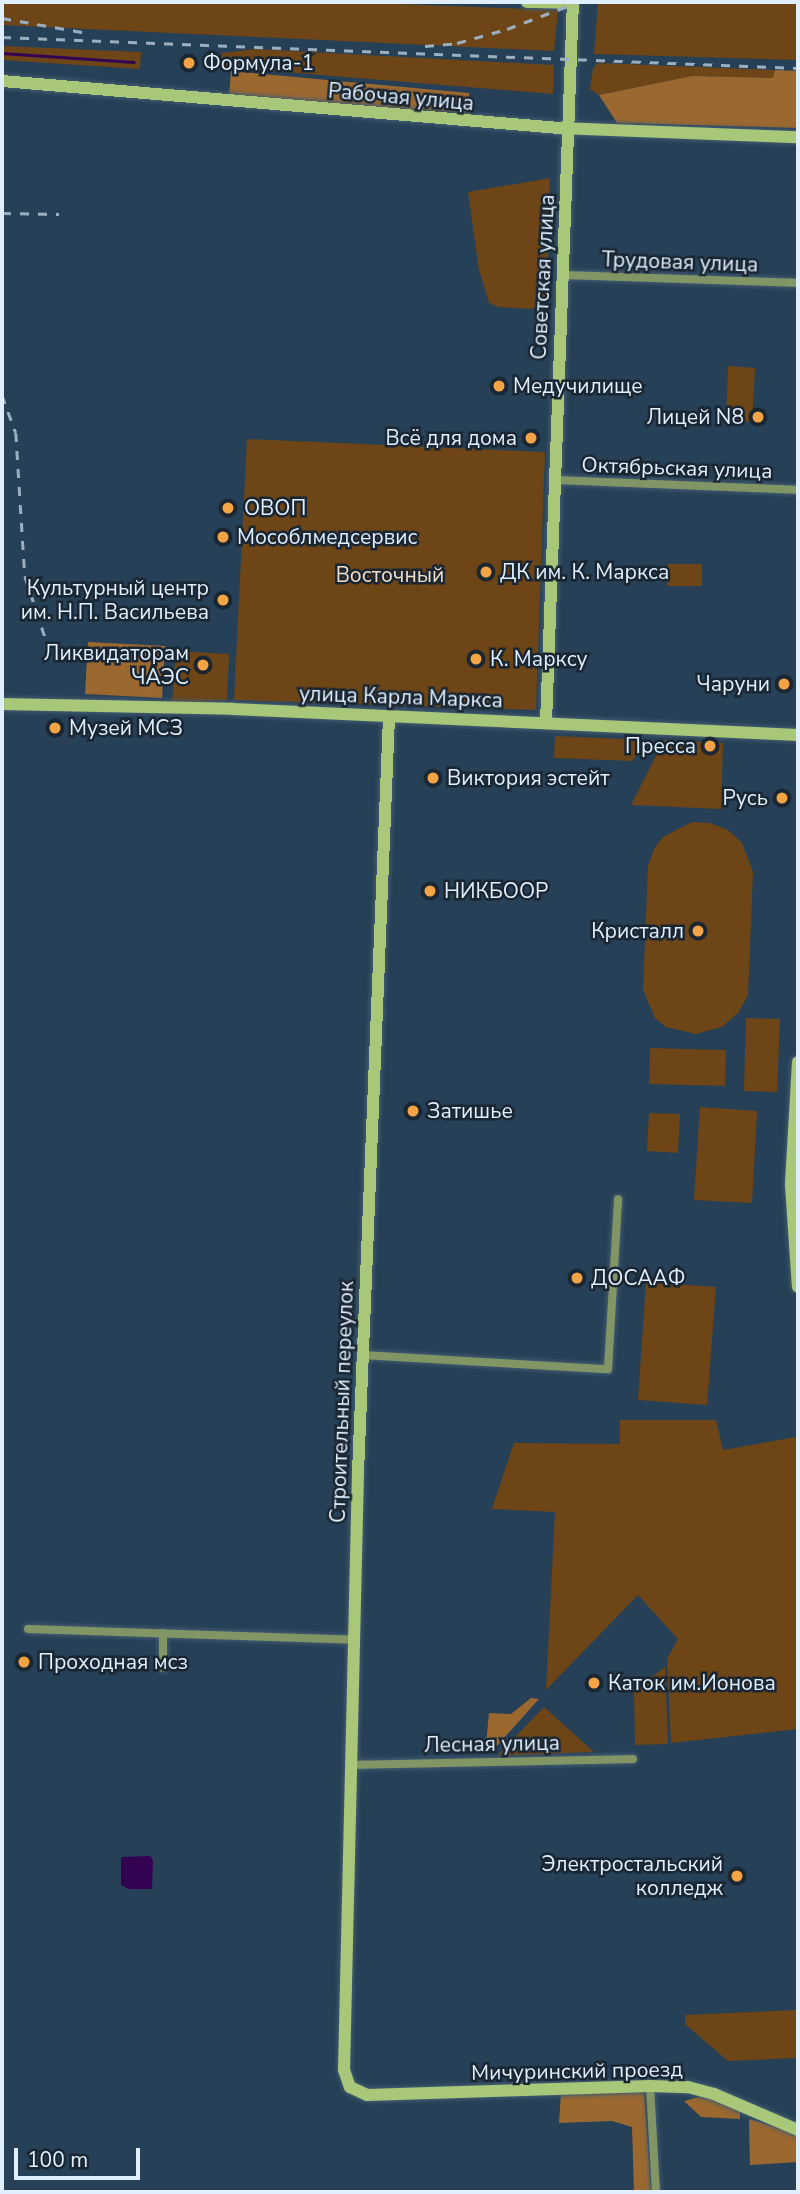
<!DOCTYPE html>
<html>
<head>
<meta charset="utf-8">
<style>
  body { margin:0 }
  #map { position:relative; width:800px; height:2194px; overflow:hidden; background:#264057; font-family:"Nunito Sans",sans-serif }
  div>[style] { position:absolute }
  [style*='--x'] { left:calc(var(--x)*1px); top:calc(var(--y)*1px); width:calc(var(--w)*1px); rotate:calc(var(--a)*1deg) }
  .green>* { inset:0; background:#6d4516 }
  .forest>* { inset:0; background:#9b6930 }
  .water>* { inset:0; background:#340253 }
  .stream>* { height:2.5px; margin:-1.25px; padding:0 1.25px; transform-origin:1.25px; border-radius:1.25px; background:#340253 }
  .roads { filter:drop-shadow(0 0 2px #445c72) drop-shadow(0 0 2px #445c72) }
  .street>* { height:8px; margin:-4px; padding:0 4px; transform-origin:4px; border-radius:4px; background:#829665 }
  .secondary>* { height:12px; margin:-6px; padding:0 6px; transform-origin:6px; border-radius:6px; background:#a8c778 }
  .rail>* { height:2.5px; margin-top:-1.25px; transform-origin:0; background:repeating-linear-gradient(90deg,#9bafc0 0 9px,transparent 0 18px) }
  .dots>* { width:19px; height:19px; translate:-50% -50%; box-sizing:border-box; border:4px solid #1a2631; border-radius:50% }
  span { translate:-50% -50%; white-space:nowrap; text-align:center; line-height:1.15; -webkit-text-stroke:5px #1a2631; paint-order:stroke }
  .poi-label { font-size:21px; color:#dfeffd }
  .left { translate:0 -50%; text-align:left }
  .right { translate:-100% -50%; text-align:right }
  .street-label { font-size:21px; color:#dfeffd }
  .park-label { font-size:21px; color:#f2dcc6 }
  .frame { position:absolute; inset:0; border:4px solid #dfeffd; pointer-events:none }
  .scale { position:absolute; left:14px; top:2148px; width:126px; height:32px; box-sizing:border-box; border:4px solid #dfeffd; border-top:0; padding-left:9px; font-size:21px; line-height:24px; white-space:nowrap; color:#dfeffd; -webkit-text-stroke:5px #1a2631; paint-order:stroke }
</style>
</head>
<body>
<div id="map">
  <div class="green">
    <i style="clip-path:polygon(2px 2px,344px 2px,558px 10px,554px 51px,2px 25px)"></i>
    <i style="clip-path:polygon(598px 2px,798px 2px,798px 60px,594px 54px)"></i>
    <i style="clip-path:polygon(2px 46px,141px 52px,140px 69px,2px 60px)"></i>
    <i style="clip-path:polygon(255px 49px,554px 65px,553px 94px,222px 67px,222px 53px)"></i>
    <i style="clip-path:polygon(598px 63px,775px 70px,773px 78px,692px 76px,599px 95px,590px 89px,593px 68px)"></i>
    <i style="clip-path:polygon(550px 178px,547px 299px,532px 309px,499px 307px,489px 303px,479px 270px,468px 192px)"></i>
    <i style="clip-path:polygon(728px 366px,755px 368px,752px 422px,726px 420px)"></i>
    <i style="clip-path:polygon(247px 439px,545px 452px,536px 710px,234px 700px)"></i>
    <i style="clip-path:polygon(668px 564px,702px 564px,702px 586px,667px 586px)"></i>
    <i style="clip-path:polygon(176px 651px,229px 654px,227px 700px,172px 703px)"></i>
    <i style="clip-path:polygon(555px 736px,649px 740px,632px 761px,554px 758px)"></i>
    <i style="clip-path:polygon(664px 740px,723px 743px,721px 809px,631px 805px)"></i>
    <i style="clip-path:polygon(692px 822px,710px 823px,728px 830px,742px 843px,753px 872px,748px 995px,738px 1013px,722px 1027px,696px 1034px,666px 1027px,655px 1018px,643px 990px,648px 867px,654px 849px,663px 837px)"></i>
    <i style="clip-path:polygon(746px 1018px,780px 1019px,777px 1092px,744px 1091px)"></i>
    <i style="clip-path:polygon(650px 1048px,726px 1050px,725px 1086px,649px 1084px)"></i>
    <i style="clip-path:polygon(700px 1107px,757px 1111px,752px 1203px,694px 1200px)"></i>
    <i style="clip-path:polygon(649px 1113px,680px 1114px,678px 1153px,647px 1151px)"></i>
    <i style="clip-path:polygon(646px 1282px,716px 1287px,707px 1405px,638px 1400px)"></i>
    <i style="clip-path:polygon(620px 1420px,716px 1420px,723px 1450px,796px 1437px,798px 1729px,671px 1743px,667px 1659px,678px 1639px,638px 1595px,546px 1690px,555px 1512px,492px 1509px,514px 1443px,620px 1444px)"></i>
    <i style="clip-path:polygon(665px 1667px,668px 1744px,635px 1745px,634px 1691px)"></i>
    <i style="clip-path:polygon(544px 1707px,594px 1752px,497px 1756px)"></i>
    <i style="clip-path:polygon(798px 2010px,798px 2058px,728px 2061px,685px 2024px,685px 2015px)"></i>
  </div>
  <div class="forest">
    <i style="clip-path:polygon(775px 70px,798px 71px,798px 128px,617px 123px,599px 95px,692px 76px,773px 78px)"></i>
    <i style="clip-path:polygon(231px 71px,469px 93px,470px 113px,229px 97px)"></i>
    <i style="clip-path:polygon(88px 642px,165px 646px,162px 698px,85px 694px)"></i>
    <i style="clip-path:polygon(531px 1698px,539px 1699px,496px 1747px,486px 1745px,489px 1713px,511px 1714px)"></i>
    <i style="clip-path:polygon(644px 2091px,651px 2192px,634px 2192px,632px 2127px,612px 2121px,559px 2123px,561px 2093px)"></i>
    <i style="clip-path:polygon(706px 2095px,740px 2109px,740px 2119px,701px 2117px,684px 2101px)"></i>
    <i style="clip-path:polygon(749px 2119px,798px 2134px,798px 2162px,750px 2165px)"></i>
  </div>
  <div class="water">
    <i style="clip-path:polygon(150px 1856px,153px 1860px,152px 1889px,129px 1889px,121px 1885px,121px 1857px)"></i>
  </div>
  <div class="stream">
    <i style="--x:2;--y:53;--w:132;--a:3.9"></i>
  </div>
  <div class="roads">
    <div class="street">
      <i style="--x:561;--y:275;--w:237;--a:1.9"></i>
      <i style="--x:554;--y:480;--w:244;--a:2.3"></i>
      <i style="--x:362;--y:1355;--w:246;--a:3.3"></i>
      <i style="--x:608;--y:1369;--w:170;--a:-86.6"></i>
      <i style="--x:28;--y:1629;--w:327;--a:1.9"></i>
      <i style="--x:163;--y:1668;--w:35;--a:-90"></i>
      <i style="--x:352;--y:1765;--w:281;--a:-1.2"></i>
      <i style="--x:650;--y:2086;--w:106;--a:86.8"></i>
    </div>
    <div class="secondary">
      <i style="--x:527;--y:2;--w:46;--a:1.2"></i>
      <i style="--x:2;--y:81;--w:559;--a:4.82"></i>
      <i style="--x:559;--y:128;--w:239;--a:2.2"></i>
      <i style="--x:2;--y:704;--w:231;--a:1.2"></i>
      <i style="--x:233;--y:709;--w:566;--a:2.63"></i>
      <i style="--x:389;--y:717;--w:756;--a:92.35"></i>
      <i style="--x:358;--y:1472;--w:598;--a:91.34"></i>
      <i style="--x:344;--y:2070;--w:18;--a:71"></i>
      <i style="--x:350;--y:2087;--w:19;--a:25"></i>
      <i style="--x:367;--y:2095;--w:283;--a:-1.8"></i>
      <i style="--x:650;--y:2086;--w:38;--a:2"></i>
      <i style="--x:688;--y:2087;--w:27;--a:15"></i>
      <i style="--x:714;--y:2094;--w:91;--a:23.2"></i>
      <i style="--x:546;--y:723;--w:722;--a:-87.86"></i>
      <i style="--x:798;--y:1062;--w:123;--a:93.3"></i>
      <i style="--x:791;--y:1185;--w:102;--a:86.1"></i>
    </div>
  </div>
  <div class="rail">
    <i style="--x:2;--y:18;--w:87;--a:9.9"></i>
    <i style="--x:2;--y:37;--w:797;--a:2.23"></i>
    <i style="--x:425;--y:46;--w:32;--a:-5"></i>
    <i style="--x:457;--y:43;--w:52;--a:-15.6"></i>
    <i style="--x:507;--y:29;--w:76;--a:-20.8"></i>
    <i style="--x:2;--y:213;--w:57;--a:1"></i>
    <i style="--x:2;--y:395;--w:40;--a:69.8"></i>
    <i style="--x:16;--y:433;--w:143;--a:86.4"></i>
    <i style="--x:25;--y:576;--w:74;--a:71.8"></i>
    <i style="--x:2;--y:805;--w:2;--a:-90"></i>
  </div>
  <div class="dots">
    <i style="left:189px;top:63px;background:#f4a345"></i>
    <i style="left:499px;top:386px;background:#f4a345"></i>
    <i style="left:758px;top:417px;background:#f4a345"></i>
    <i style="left:531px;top:438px;background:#f4a345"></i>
    <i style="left:228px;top:508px;background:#f4a345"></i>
    <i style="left:223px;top:537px;background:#f4a345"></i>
    <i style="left:486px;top:572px;background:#f4a345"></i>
    <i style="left:223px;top:600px;background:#f4a345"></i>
    <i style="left:476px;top:659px;background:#f4a345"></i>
    <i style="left:203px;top:665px;background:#f4a345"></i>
    <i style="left:784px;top:684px;background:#f4a345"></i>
    <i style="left:55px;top:728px;background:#f4a345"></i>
    <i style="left:710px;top:746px;background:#f4a345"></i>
    <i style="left:433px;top:778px;background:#f4a345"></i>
    <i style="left:782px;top:798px;background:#f4a345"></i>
    <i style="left:430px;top:891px;background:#f4a345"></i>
    <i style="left:698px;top:931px;background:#f4a345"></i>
    <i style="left:413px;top:1111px;background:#f4a345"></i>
    <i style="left:577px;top:1278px;background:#f4a345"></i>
    <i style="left:24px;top:1662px;background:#f4a345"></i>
    <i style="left:594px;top:1683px;background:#f4a345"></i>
    <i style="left:737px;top:1876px;background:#f4a345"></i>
  </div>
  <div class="poi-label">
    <span class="left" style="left:203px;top:63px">Формула-1</span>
    <span class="left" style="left:513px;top:386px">Медучилище</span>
    <span class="right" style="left:744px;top:417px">Лицей N8</span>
    <span class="right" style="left:517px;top:438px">Всё для дома</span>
    <span class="left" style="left:244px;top:508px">ОВОП</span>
    <span class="left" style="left:237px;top:537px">Мособлмедсервис</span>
    <span class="left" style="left:500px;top:572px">ДК им. К. Маркса</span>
    <span class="right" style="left:209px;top:600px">Культурный центр<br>им. Н.П. Васильева</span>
    <span class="right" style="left:189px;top:665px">Ликвидаторам<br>ЧАЭС</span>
    <span class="left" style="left:490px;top:659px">К. Марксу</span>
    <span class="right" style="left:770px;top:684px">Чаруни</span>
    <span class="left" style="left:69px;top:728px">Музей МСЗ</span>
    <span class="right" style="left:696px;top:746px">Пресса</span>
    <span class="left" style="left:447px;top:778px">Виктория эстейт</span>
    <span class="right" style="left:768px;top:798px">Русь</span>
    <span class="left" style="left:444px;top:891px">НИКБООР</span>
    <span class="right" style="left:684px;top:931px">Кристалл</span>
    <span class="left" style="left:427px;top:1111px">Затишье</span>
    <span class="left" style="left:591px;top:1278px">ДОСААФ</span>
    <span class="left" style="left:38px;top:1662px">Проходная мсз</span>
    <span class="left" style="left:608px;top:1683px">Каток им.Ионова</span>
    <span class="right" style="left:723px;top:1876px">Электростальский<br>колледж</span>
  </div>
  <div class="street-label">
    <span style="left:401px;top:97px;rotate:5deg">Рабочая улица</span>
    <span style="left:680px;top:262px;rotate:2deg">Трудовая улица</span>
    <span style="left:543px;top:277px;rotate:-87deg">Советская улица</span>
    <span style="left:677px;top:468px;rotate:2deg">Октябрьская улица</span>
    <span style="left:401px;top:697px;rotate:2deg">улица Карла Маркса</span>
    <span style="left:342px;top:1402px;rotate:-88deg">Строительный переулок</span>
    <span style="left:492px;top:1744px;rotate:-1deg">Лесная улица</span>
    <span style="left:577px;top:2071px;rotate:-1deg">Мичуринский проезд</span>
  </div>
  <div class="park-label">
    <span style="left:390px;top:575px">Восточный</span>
  </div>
  <div class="frame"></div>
  <div class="scale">100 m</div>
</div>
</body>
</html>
